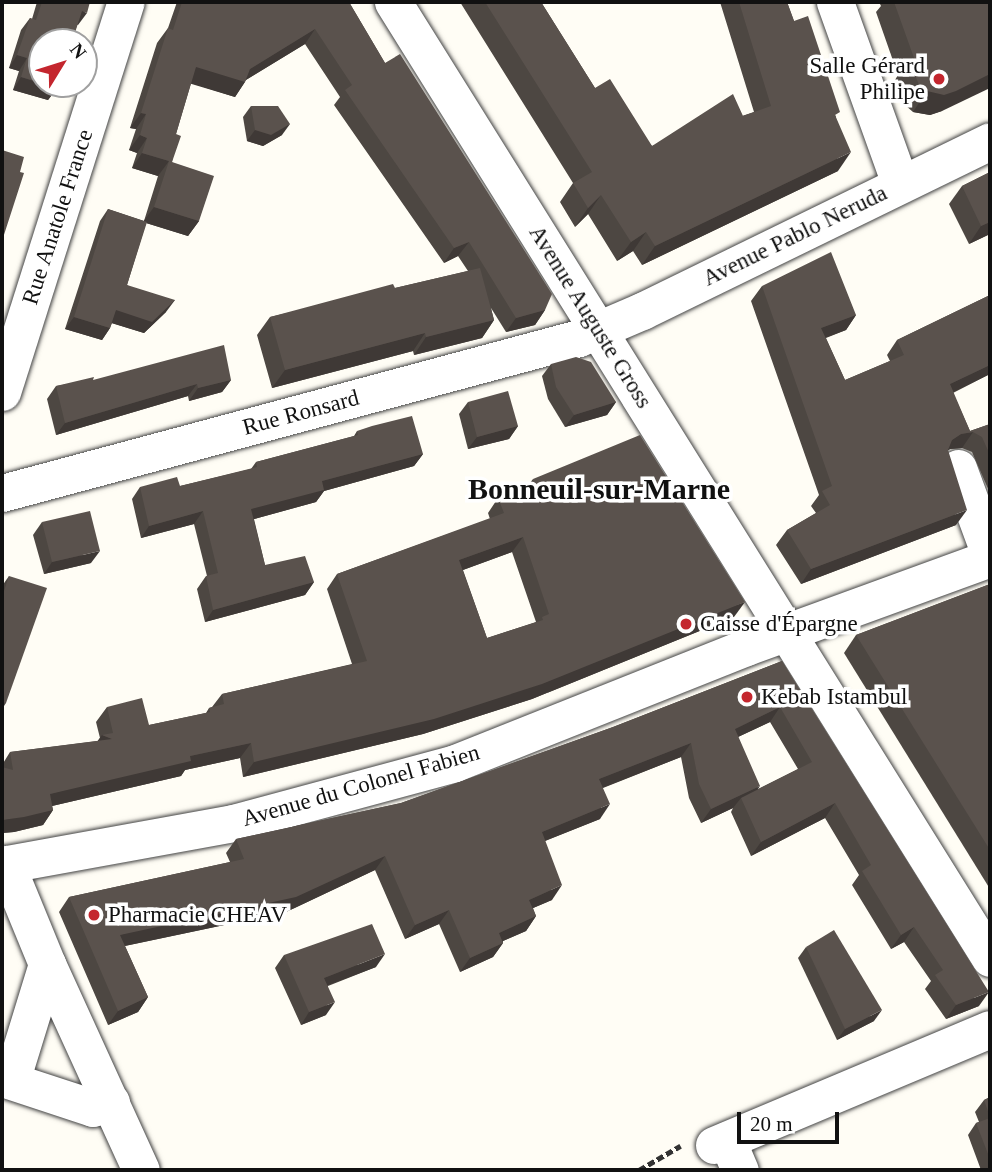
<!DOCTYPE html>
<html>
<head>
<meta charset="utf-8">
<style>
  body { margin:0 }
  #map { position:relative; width:992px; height:1172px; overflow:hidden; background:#fffdf5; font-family:Georgia,serif }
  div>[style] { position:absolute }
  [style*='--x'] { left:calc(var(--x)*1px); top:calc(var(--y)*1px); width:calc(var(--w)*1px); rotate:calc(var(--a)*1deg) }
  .path>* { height:4.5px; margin-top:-2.25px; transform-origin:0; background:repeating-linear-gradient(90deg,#333 0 7px,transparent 0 10.5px) }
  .roads { filter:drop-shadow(0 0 2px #444) drop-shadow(0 0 2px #444) }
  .minor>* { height:37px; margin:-18.5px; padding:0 18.5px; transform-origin:18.5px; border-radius:18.5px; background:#fff }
  .wall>* { inset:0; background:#4d4742 }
  .shaded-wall>* { inset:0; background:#3f3936 }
  .building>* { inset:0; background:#5a524d }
  .dots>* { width:19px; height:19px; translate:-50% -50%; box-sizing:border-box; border:4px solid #fff; border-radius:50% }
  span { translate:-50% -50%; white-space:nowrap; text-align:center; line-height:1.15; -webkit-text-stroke:7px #fff; paint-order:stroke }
  .poi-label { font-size:23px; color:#111 }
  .right { translate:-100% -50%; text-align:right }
  .left { translate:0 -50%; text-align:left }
  .street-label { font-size:23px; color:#111 }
  .district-label { font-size:30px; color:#111; font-weight:700 }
  .frame { position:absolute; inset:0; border:4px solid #111; pointer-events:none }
  .north { position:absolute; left:28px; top:28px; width:70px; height:70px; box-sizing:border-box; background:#fff; border:2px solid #a0a0a0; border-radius:50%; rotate:52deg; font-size:19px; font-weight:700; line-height:28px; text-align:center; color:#111 }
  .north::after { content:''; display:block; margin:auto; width:24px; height:32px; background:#c4262e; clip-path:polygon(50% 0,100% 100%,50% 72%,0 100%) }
  .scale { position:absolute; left:737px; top:1112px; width:102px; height:32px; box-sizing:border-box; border:4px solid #111; border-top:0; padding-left:9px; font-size:21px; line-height:24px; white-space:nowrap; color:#111; -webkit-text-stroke:5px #fff; paint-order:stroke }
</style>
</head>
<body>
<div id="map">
  <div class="path">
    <i style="--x:639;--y:1170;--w:48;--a:-30.3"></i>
  </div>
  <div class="roads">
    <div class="minor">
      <i style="--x:393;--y:2;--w:1127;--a:58.02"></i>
      <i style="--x:835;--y:2;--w:193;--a:70.3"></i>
      <i style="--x:2;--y:392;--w:409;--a:-72.4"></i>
      <i style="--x:958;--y:468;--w:93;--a:69.8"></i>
      <i style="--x:2;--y:493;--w:597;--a:-15.04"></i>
      <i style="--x:579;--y:338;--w:69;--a:-23.2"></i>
      <i style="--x:642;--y:311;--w:387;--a:-26"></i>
      <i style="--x:6;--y:864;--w:108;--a:67.7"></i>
      <i style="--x:47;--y:964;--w:226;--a:65.5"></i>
      <i style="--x:2;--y:865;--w:235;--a:-10.3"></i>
      <i style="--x:233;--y:823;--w:230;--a:-15.1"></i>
      <i style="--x:455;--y:763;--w:313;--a:-21.7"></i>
      <i style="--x:746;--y:647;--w:260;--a:-20"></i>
      <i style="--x:47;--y:964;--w:122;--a:107.1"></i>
      <i style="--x:11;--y:1081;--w:86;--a:18.2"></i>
      <i style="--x:93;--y:1108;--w:19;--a:-18"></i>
      <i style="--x:727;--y:1140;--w:33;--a:67"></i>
      <i style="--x:714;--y:1145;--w:299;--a:-22.8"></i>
    </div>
  </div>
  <div class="wall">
    <i style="clip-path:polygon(37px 2px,90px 2px,77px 25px,57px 88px,48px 100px,13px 90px,19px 71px,9px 68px,21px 30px,30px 18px,32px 19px)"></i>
    <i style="clip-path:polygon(177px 2px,349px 2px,385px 63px,545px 310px,535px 325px,506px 332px,491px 308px,494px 320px,482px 338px,414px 355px,413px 351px,272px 388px,257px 335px,270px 317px,468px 271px,458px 256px,444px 263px,334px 105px,340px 97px,305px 44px,246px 80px,235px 97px,191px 83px,176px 134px,172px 162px,199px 221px,188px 236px,146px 223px,127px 285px,166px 312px,144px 333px,112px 323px,110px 328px,102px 340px,65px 329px,100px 221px,108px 209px,144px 221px,158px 176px,132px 168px,137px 153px,129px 150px,136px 129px,130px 128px,157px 43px,168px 28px)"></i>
    <i style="clip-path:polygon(460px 2px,541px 2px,595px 88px,652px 146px,754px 112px,720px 2px,787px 2px,794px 21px,836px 117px,838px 171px,642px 265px,633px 251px,617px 261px,588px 214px,575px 227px,560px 202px,573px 183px)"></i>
    <i style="clip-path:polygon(879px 2px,990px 2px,942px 111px,930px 115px,913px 112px,905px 105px,895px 80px,898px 75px,876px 12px,881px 6px)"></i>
    <i style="clip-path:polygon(251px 106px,282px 135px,263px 146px,247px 141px,243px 117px)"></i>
    <i style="clip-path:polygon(990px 172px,990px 234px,969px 244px,949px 204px,962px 186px)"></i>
    <i style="clip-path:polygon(762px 286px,856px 315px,846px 330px,826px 338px,845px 380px,890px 361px,887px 355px,897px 340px,990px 295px,990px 374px,953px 393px,970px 431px,990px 424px,990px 490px,989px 491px,972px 452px,962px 448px,950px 449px,948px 450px,956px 525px,801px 584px,776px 545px,787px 530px,816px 513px,811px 506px,819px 495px,751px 301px)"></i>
    <i style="clip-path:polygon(551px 364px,616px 402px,607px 415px,565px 427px,548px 399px,542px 376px)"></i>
    <i style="clip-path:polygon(93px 380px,231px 380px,222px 392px,189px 401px,188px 396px,56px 435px,47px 399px,56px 386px)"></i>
    <i style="clip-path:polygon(468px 402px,518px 426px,509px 439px,468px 449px,459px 414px)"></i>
    <i style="clip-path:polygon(357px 431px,423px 454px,414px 466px,324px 491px,316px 502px,254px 519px,265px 565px,314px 582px,305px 595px,205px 622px,197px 589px,206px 576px,207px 576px,194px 524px,141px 538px,132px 499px,140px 487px,180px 486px,251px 469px,256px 462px,354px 436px)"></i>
    <i style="clip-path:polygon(evenodd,533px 479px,734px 617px,532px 699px,423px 734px,243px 777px,240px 758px,185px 770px,181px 776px,52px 806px,53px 810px,43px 825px,14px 832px,2px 833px,2px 765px,10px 752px,98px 741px,100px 738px,96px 722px,107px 707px,149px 725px,206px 713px,209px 708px,212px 707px,222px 694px,352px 664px,327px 589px,337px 574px,490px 519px,488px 513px,498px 498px,526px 488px,533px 479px,512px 552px,536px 622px,487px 638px,463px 570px,512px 552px)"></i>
    <i style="clip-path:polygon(42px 522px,91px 563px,44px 574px,33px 535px)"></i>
    <i style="clip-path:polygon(9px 576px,6px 703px,2px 709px,2px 586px)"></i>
    <i style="clip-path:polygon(990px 584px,990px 889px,844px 653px,856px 635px)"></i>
    <i style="clip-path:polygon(evenodd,782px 661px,979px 1006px,946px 1019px,925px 989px,931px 981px,904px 942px,891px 949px,852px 885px,859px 875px,825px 818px,751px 856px,731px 812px,733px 808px,701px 823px,689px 798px,681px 757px,603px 788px,600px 819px,545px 841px,552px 900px,533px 908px,536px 916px,526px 931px,503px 941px,503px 943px,493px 957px,460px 972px,439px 924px,405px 939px,375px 870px,286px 912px,125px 946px,148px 997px,138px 1012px,108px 1025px,59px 912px,69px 897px,230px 862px,226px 853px,236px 839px,401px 803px,613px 727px,782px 661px,770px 722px,798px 769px,758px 789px,738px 737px,770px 722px)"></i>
    <i style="clip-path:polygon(806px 947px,874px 1021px,837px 1040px,798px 958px)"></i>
    <i style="clip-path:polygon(284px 955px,376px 967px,328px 986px,326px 1015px,301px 1025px,275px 968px)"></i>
    <i style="clip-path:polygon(990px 1097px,990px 1170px,981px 1170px,968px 1135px,976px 1123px,979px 1122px,975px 1112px,984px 1100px)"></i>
  </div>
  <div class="shaded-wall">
    <i style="clip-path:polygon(82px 11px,87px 13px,78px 25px,73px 23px)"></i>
    <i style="clip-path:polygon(315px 29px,305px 44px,244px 81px,245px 82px,235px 97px,185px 82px,196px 67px,250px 69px)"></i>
    <i style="clip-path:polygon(17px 55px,27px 58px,19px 71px,9px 68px)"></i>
    <i style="clip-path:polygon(990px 74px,990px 88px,942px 111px,930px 115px,913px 112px,927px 91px)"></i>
    <i style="clip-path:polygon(21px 77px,42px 84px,57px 88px,48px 100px,13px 90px)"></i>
    <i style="clip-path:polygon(141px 113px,146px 114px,136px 129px,130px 128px)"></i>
    <i style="clip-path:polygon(290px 124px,282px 135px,263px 146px,247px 141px,255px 130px)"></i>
    <i style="clip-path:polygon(140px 135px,147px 138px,137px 153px,129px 150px)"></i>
    <i style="clip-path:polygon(851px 152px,838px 171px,642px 265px,655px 246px)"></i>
    <i style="clip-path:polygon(142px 153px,169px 161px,158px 176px,132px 168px)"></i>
    <i style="clip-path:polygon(601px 195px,588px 214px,575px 227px,588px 208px)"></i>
    <i style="clip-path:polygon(154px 207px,199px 221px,188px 236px,143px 222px)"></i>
    <i style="clip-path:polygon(990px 222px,990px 234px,969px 244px,981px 226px)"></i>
    <i style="clip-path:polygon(646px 232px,633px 251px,617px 261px,631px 242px)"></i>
    <i style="clip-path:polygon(469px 242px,458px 256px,444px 263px,454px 248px)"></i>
    <i style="clip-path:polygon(175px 300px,166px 312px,144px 333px,108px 322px,116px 310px)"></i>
    <i style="clip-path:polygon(545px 310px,535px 325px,506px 332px,516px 318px)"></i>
    <i style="clip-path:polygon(856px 315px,846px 330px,811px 343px,821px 328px)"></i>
    <i style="clip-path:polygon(74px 317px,110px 328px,102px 340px,65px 329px)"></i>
    <i style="clip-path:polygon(494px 320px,482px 338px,414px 355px,426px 337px)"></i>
    <i style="clip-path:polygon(425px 333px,413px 351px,272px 388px,285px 370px)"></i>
    <i style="clip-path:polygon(990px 365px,990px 374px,939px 399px,950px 384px)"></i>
    <i style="clip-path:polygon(231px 380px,222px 392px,189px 401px,198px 388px)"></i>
    <i style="clip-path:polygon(197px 384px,188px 396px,56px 435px,65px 423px)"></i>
    <i style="clip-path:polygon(616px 402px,607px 415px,565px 427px,574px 415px)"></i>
    <i style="clip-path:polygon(518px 426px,509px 439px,468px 449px,477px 437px)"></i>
    <i style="clip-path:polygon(973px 432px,962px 448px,950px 449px,942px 455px,952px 440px,961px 434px)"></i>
    <i style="clip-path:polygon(423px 454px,414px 466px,324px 491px,316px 502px,243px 522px,251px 509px,322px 481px)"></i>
    <i style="clip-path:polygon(967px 510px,956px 525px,801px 584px,811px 569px)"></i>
    <i style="clip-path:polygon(203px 511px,194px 524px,141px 538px,149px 526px)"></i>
    <i style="clip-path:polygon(523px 537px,512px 552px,449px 575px,459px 560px)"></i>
    <i style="clip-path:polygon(100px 551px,91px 563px,44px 574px,52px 562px)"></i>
    <i style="clip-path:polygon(314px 582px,305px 595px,205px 622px,213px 610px)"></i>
    <i style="clip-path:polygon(745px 602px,734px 617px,532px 699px,423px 734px,243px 777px,254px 762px)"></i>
    <i style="clip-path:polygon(780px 707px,770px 722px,725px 743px,735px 729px)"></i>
    <i style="clip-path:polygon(102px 735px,112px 739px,91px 750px)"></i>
    <i style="clip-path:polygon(251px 743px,240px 758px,185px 770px,181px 776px,39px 809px,50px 794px,190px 756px)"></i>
    <i style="clip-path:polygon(691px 743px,681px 757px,589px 793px,599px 779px)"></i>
    <i style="clip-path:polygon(760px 786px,750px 801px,741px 798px,733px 808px,701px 823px,711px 809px)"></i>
    <i style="clip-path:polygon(835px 803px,825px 818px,751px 856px,761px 842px)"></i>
    <i style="clip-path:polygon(610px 804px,600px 819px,532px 846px,542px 832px)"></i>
    <i style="clip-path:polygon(53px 810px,43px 825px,14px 832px,2px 833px,2px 820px)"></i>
    <i style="clip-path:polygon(385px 856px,375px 870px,286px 912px,110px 949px,120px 935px)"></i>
    <i style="clip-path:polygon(562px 885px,552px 900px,519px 914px,529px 900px)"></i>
    <i style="clip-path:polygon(449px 910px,439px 924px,405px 939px,415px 925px)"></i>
    <i style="clip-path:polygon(536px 916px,526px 931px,489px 947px,499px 933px)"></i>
    <i style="clip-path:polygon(914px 927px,904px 942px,891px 949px,901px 935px)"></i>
    <i style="clip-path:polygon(503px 943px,493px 957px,460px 972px,470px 958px)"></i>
    <i style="clip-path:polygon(385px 954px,376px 967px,315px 990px,324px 978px)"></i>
    <i style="clip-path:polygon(989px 992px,979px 1006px,946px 1019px,956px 1005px)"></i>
    <i style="clip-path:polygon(148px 997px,138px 1012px,108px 1025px,118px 1011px)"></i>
    <i style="clip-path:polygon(335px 1002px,326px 1015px,301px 1025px,309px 1012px)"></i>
    <i style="clip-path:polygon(882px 1010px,874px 1021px,837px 1040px,845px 1029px)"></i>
  </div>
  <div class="building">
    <i style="clip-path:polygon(42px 2px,90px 2px,87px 13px,82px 11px,72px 42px,42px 42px,42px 83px,21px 77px,27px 58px,17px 55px,30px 18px,36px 20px)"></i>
    <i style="clip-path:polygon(182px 2px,349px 2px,385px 63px,400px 54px,552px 294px,545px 310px,516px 318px,469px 242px,454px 248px,345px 90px,352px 85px,315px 29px,250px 69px,245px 82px,196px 67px,176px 134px,181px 136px,172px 162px,214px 176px,199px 221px,154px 207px,169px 161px,142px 153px,147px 138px,140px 135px,146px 114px,141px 113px,168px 28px,173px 30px)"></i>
    <i style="clip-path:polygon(485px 2px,541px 2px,595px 88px,610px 79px,652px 146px,733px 94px,743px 116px,771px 106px,739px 2px,787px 2px,794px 21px,808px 16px,840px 112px,835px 115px,851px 152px,655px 246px,646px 232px,631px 242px,601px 195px,588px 208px,573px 183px,592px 172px)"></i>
    <i style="clip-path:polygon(894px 2px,990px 2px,990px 74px,956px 91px,944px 95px,927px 91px,919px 85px,909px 60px,914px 58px)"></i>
    <i style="clip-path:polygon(44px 84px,58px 84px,57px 88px)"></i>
    <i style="clip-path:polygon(251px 106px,278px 106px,290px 124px,271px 135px,255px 130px)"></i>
    <i style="clip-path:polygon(2px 150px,24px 157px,20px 172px,24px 173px,2px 241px)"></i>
    <i style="clip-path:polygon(990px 172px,990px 222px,981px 226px,962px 186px)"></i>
    <i style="clip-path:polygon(108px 209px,147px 222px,127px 285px,175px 300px,152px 322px,116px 310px,110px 328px,74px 317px)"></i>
    <i style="clip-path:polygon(831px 252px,856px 315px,821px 328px,845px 380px,904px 355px,897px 340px,990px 295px,990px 365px,950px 384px,970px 431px,990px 424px,990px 455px,982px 437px,973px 432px,961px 434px,952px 440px,948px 450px,967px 510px,811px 569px,787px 530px,830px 505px,822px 491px,832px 486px,762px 286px)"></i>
    <i style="clip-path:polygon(480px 268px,494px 320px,426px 337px,425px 333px,285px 370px,270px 317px,393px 284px,395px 288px)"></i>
    <i style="clip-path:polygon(224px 345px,231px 380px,198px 388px,197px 384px,65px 423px,56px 386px,94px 377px,93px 380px)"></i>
    <i style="clip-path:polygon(576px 357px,591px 362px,616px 402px,574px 415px,556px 387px,551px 364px)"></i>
    <i style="clip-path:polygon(508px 391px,518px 426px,477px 437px,468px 402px)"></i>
    <i style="clip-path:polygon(412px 416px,423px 454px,322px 481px,324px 490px,251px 509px,265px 565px,305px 556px,314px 582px,213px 610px,206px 576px,218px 573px,203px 511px,149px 526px,140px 487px,177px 477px,180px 486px,257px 467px,256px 462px,358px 435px,357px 431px,372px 426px)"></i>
    <i style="clip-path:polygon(evenodd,640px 435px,745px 602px,542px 684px,434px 719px,254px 762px,251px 743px,190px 756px,191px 761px,50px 794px,53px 810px,24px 817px,2px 820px,2px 767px,13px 770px,10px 752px,112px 739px,102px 735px,113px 733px,107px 707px,142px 698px,149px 725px,210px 712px,209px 708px,224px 704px,222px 694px,367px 661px,337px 574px,504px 513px,498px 498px,534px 485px,533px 479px,640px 435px,523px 537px,549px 614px,542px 617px,543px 620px,487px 638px,459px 560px,523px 537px)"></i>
    <i style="clip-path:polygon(90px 511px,100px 551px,52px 562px,42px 522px)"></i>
    <i style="clip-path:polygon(9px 576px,47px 588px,6px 703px,2px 702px,2px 597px)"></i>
    <i style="clip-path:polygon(990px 584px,990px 850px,856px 635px)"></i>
    <i style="clip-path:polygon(782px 661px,989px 992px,956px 1005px,935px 975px,943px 970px,914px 927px,901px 935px,862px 871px,871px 865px,835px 803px,761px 842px,741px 798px,812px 762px,780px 707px,735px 729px,760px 786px,711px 809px,699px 784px,691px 743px,599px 779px,610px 804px,542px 832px,562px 885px,529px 900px,536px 916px,499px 933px,503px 943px,470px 958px,449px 910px,415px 925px,385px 856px,296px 897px,120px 935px,148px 997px,118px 1011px,69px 897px,244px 859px,236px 839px,401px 803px,613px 727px)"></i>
    <i style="clip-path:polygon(372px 924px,385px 954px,324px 978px,335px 1002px,309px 1012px,284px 955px)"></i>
    <i style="clip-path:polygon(834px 930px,882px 1010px,845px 1029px,806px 947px)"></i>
    <i style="clip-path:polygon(990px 1097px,990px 1117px,984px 1100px)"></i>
    <i style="clip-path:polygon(990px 1118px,990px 1159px,976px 1123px)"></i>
  </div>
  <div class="dots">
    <i style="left:939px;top:79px;background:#c4262e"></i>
    <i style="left:686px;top:624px;background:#c4262e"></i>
    <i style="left:747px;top:697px;background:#c4262e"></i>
    <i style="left:94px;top:915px;background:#c4262e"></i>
  </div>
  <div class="poi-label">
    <span class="right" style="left:925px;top:79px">Salle Gérard<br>Philipe</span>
    <span class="left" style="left:700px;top:624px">Caisse d'Épargne</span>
    <span class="left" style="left:761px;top:697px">Kebab Istambul</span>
    <span class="left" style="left:108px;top:915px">Pharmacie CHEAV</span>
  </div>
  <div class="street-label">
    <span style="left:58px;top:217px;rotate:-72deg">Rue Anatole France</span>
    <span style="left:795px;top:236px;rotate:-26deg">Avenue Pablo Neruda</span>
    <span style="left:590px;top:317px;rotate:58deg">Avenue Auguste Gross</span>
    <span style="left:301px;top:413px;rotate:-15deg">Rue Ronsard</span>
    <span style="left:361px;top:786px;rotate:-16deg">Avenue du Colonel Fabien</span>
  </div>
  <div class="district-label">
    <span style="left:599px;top:489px">Bonneuil-sur-Marne</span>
  </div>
  <div class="frame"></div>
  <div class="north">N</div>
  <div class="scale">20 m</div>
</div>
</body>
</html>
